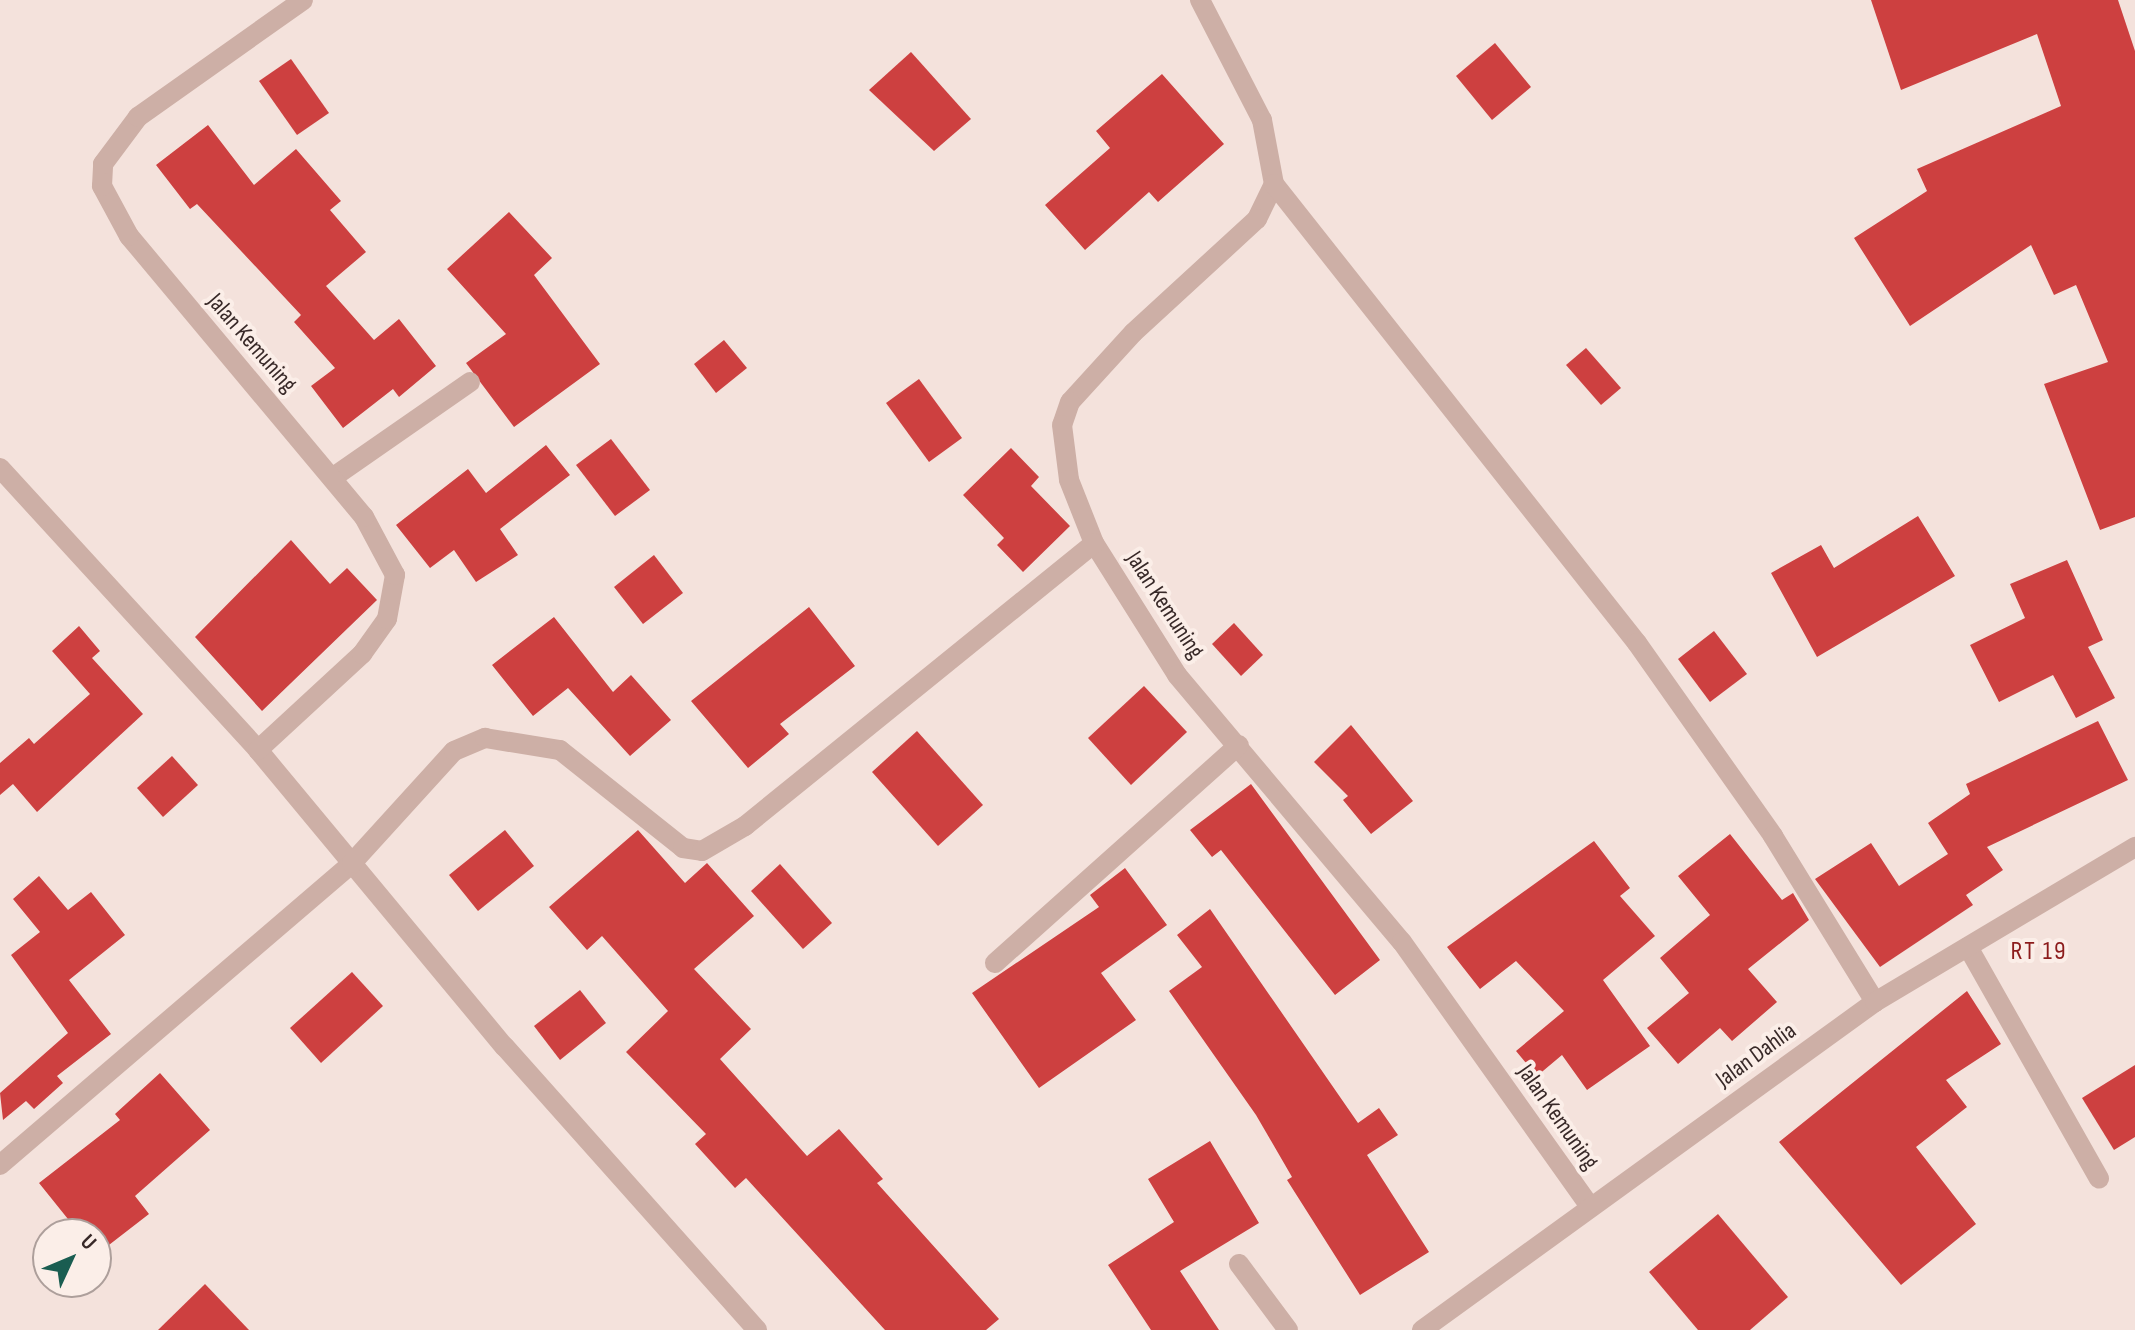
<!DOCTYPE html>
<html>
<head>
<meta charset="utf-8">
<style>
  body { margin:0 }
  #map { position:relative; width:2135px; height:1330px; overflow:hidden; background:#f4e2dc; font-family:"Sofia Sans Condensed",sans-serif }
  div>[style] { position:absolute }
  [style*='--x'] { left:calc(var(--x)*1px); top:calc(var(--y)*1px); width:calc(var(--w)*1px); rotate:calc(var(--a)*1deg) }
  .building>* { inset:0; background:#cd4040 }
  .minor>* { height:20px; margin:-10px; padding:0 10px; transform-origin:10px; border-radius:10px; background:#cdafa6 }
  span { translate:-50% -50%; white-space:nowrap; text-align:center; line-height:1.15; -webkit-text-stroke:8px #fbeee8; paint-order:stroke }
  .street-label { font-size:24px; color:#382928 }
  .neighbourhood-label { font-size:26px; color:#8c1c1c; letter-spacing:2px }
  .north { position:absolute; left:32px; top:1218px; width:80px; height:80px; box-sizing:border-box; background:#fbeee8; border:2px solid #ad9f9b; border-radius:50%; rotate:46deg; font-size:22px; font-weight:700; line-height:32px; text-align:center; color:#382928 }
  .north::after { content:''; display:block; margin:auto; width:28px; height:36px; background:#1a5d51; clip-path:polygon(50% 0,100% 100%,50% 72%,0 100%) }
</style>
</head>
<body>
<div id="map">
  <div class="building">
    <i style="clip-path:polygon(1871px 0,2118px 0,2135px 51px,2135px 517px,2100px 530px,2044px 384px,2108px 362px,2076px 285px,2054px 295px,2031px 245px,1910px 326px,1854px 238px,1927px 191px,1917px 169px,2061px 106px,2037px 34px,1901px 90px)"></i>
    <i style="clip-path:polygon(1495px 43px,1531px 87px,1492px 120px,1456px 76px)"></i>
    <i style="clip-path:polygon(911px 52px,971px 119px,934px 151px,869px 90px)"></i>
    <i style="clip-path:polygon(291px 59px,329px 113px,297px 135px,259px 81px)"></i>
    <i style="clip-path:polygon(1162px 74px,1224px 144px,1158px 202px,1149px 192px,1085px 250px,1045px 205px,1110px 148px,1096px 131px)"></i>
    <i style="clip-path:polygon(208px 125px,254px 185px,296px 149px,341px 201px,330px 210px,366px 252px,326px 286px,374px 340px,399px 319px,436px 366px,399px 397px,393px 389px,343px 428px,311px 386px,335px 368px,294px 322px,301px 315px,197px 204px,190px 209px,156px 165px)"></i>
    <i style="clip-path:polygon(509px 212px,552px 258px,534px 275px,600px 364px,514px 427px,466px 363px,506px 334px,447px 269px)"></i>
    <i style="clip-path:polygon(724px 340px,747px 368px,716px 393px,694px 364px)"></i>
    <i style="clip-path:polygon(1586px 348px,1621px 388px,1601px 405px,1566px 365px)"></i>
    <i style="clip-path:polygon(919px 379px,962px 438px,929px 462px,886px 403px)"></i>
    <i style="clip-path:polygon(611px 439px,650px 490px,615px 516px,576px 465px)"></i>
    <i style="clip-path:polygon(546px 445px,570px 475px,500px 529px,518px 555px,476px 582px,454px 550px,430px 568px,396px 525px,468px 469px,486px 493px)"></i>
    <i style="clip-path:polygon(1011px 448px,1039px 477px,1031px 486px,1070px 526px,1023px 572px,997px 545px,1004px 538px,963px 495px)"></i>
    <i style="clip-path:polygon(1918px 516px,1955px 576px,1817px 657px,1771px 573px,1821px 545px,1834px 568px)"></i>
    <i style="clip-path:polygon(291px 540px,330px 584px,347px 568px,377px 600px,262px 711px,195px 637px)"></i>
    <i style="clip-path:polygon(654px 555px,683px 593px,643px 624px,614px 587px)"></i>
    <i style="clip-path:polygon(2067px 560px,2103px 640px,2088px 647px,2115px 698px,2076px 718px,2053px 675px,1999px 702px,1970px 645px,2025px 618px,2010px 584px)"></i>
    <i style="clip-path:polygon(809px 607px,855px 666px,780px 724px,789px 734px,748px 768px,691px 701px)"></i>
    <i style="clip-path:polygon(554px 617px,613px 692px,631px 675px,671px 720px,630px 756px,568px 688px,533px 716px,492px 665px)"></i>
    <i style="clip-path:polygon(1234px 623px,1263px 655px,1241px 676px,1212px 644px)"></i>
    <i style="clip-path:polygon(79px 626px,100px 651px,92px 658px,143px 714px,37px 812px,13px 784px,0 795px,0 763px,29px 738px,34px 744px,90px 694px,52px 651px)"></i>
    <i style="clip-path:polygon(1714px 631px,1747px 674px,1710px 702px,1678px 659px)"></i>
    <i style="clip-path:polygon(1144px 686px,1187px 732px,1131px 785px,1088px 738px)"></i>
    <i style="clip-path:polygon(2098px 721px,2128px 780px,1987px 847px,2003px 870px,1966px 895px,1973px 905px,1880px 967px,1815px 879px,1871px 843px,1899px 886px,1948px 854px,1928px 823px,1970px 794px,1966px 784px)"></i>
    <i style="clip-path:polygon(1351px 725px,1413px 801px,1371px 834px,1343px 800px,1348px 796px,1314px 762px)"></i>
    <i style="clip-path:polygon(917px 731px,983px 805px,938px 846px,872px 772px)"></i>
    <i style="clip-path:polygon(172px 756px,198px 785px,163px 817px,137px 788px)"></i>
    <i style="clip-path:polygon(1251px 784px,1380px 960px,1335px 995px,1221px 850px,1212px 857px,1190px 830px)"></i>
    <i style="clip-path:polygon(505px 830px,534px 866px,478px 911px,449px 875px)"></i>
    <i style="clip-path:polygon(638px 830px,685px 883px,707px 863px,754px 916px,694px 969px,751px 1029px,720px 1059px,807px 1156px,839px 1129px,883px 1179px,877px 1183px,999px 1319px,986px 1330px,885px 1330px,746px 1178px,735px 1188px,695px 1144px,706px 1134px,626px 1052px,668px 1011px,602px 936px,587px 950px,549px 907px)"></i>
    <i style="clip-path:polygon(1730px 834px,1782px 900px,1793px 893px,1809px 920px,1748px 969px,1777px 1002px,1732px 1041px,1720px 1028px,1678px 1064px,1647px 1028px,1689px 993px,1660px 958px,1710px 915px,1678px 876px)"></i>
    <i style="clip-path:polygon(1594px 841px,1630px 888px,1620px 896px,1655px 936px,1603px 980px,1650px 1046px,1587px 1090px,1562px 1055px,1537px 1076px,1516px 1051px,1564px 1011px,1516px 961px,1480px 989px,1447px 947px)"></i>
    <i style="clip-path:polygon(780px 864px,832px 923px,803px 949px,751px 891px)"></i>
    <i style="clip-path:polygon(1125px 868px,1167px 925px,1101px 973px,1136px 1020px,1039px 1088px,972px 993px,1099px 907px,1090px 895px)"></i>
    <i style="clip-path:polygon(39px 876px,68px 910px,91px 892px,125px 935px,69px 980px,111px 1034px,57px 1076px,63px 1083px,34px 1109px,26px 1101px,3px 1120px,0 1093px,68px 1033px,11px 955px,40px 932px,13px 899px)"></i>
    <i style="clip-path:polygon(1210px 909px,1358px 1123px,1379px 1108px,1398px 1135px,1367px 1155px,1429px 1252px,1360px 1295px,1287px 1180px,1292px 1177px,1256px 1115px,1169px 991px,1202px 967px,1177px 935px)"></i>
    <i style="clip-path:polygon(352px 972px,383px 1006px,321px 1063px,290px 1028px)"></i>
    <i style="clip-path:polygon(580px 990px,606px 1023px,560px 1060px,534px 1026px)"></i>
    <i style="clip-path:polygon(1967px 991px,2001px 1044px,1946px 1080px,1967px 1107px,1916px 1147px,1976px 1224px,1901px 1285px,1779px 1142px)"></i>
    <i style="clip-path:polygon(2135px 1065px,2135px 1137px,2114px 1150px,2082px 1098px)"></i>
    <i style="clip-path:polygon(160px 1073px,210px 1130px,135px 1196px,149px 1214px,96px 1255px,96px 1234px,80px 1234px,39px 1183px,120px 1120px,115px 1114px)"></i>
    <i style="clip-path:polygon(1210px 1141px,1259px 1223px,1180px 1271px,1219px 1330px,1151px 1330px,1108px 1265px,1174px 1222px,1148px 1179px)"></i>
    <i style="clip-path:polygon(1718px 1214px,1788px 1297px,1750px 1330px,1698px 1330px,1649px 1272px)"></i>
    <i style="clip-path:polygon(205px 1284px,249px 1330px,158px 1330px)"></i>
  </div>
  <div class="minor">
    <i style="--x:1200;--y:0;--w:135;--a:62.7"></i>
    <i style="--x:1262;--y:120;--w:65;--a:79.4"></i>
    <i style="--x:1274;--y:184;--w:39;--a:116"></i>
    <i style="--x:1257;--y:219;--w:168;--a:137.4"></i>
    <i style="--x:1133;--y:333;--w:93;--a:132.4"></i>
    <i style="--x:1070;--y:402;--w:24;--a:109"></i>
    <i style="--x:1062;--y:425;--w:55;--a:82.7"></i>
    <i style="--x:1069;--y:480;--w:68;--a:68.4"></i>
    <i style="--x:1094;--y:543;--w:156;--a:57.8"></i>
    <i style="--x:1177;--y:675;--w:349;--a:49.9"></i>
    <i style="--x:1402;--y:942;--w:325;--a:54.6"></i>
    <i style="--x:1274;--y:184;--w:585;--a:51.66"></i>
    <i style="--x:1637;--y:643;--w:236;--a:54.8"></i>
    <i style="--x:1773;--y:836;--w:195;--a:58.4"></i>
    <i style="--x:0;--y:468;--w:382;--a:47.5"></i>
    <i style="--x:258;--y:750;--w:386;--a:50.3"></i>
    <i style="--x:505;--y:1047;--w:379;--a:48.3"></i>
    <i style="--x:332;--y:478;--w:168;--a:-34.8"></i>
    <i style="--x:258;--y:750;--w:142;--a:-42.7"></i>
    <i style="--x:362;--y:654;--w:43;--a:-54.5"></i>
    <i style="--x:387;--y:619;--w:45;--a:-79.7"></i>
    <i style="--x:395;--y:575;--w:66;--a:-118.1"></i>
    <i style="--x:364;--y:517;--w:366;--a:-129.9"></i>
    <i style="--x:129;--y:236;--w:57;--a:-118.4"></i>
    <i style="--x:102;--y:186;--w:22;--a:-87"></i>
    <i style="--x:103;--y:164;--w:59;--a:-53.3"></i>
    <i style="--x:138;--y:117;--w:202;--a:-35.3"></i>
    <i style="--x:1968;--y:947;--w:266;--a:60.5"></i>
    <i style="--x:995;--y:963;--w:327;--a:-41.8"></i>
    <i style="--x:0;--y:1165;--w:464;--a:-40.6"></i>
    <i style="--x:352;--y:863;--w:151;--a:-47.7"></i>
    <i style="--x:454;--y:751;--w:34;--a:-23"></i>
    <i style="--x:485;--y:738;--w:76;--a:9.1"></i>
    <i style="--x:560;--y:750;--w:157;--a:38.5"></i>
    <i style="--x:683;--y:848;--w:19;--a:9"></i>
    <i style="--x:702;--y:851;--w:50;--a:-30.2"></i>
    <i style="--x:745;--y:826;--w:449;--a:-39"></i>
    <i style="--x:1239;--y:1264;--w:82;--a:53.4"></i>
    <i style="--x:1422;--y:1330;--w:559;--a:-35.91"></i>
    <i style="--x:1875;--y:1002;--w:303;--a:-30.8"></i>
  </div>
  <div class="street-label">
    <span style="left:252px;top:343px;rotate:49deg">Jalan Kemuning</span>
    <span style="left:1165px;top:605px;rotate:57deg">Jalan Kemuning</span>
    <span style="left:1756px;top:1055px;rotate:-36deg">Jalan Dahlia</span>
    <span style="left:1558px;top:1117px;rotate:55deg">Jalan Kemuning</span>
  </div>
  <div class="neighbourhood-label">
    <span style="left:2039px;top:952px">RT 19</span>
  </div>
  <div class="north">U</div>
</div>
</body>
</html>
